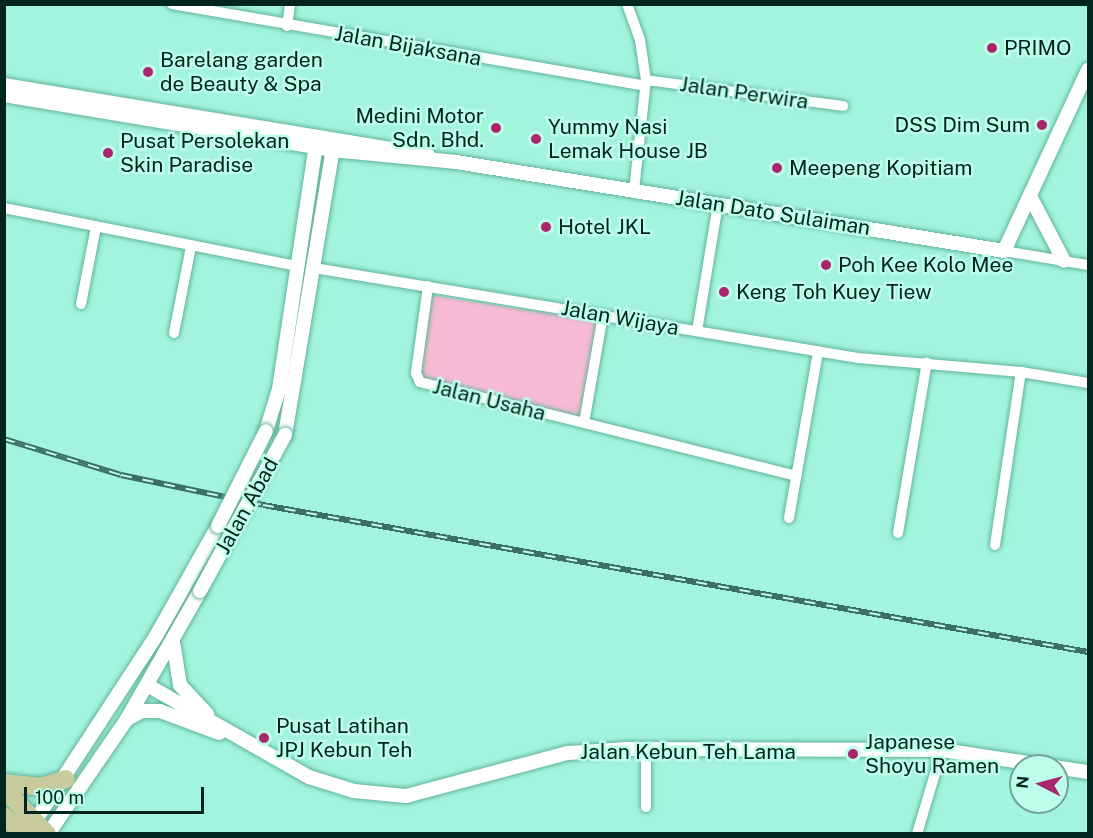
<!DOCTYPE html>
<html>
<head>
<meta charset="utf-8">
<style>
  body { margin:0 }
  #map { position:relative; width:1093px; height:838px; overflow:hidden; background:#a2f4dc; font-family:"Public Sans",sans-serif }
  div>[style] { position:absolute }
  [style*='--x'] { left:calc(var(--x)*1px); top:calc(var(--y)*1px); width:calc(var(--w)*1px); rotate:calc(var(--a)*1deg) }
  .green>* { inset:0; background:#f6bbd2 }
  .roads { filter:drop-shadow(0 0 2px #62b39d) drop-shadow(0 0 2px #62b39d) }
  .minor>* { height:10px; margin:-5px; padding:0 5px; transform-origin:5px; border-radius:5px; background:#fff }
  .tertiary>* { height:14px; margin:-7px; padding:0 7px; transform-origin:7px; border-radius:7px; background:#fff }
  .primary>* { height:18px; margin:-9px; padding:0 9px; transform-origin:9px; border-radius:9px; background:#c7cb9e }
  .rail>* { height:6px; margin-top:-3px; transform-origin:0; background:repeating-linear-gradient(90deg,#bdfeea 0 11px,#3b6f61 0 22px); box-sizing:border-box; border-block:2px solid #3b6f61 }
  .bridges { filter:drop-shadow(0 0 2px #62b39d) drop-shadow(0 0 2px #62b39d) }
  .tertiary-bridge>* { height:14px; margin:-7px; padding:0 7px; transform-origin:7px; border-radius:7px; background:#fff }
  .dots>* { width:16px; height:16px; translate:-50% -50%; box-sizing:border-box; border:3px solid #bdfeea; border-radius:50% }
  span { translate:-50% -50%; white-space:nowrap; text-align:center; line-height:1.15; -webkit-text-stroke:5px #bdfeea; paint-order:stroke }
  .street-label { font-size:21px; color:#01241c }
  .poi-label { font-size:21px; color:#01241c }
  .left { translate:0 -50%; text-align:left }
  .right { translate:-100% -50%; text-align:right }
  .frame { position:absolute; inset:0; border:6px solid #01241c; pointer-events:none }
  .north { position:absolute; left:1009px; top:754px; width:60px; height:60px; box-sizing:border-box; background:#bdfeea; border:2px solid #72a798; border-radius:50%; rotate:276deg; font-size:16px; font-weight:700; line-height:24px; text-align:center; color:#01241c }
  .north::after { content:''; display:block; margin:auto; width:21px; height:27px; background:#ab256b; clip-path:polygon(50% 0,100% 100%,50% 72%,0 100%) }
  .scale { position:absolute; left:24px; top:787px; width:180px; height:27px; box-sizing:border-box; border:3px solid #01241c; border-top:0; padding-left:8px; font-size:18px; line-height:21px; white-space:nowrap; color:#01241c; -webkit-text-stroke:4px #bdfeea; paint-order:stroke }
</style>
</head>
<body>
<div id="map">
  <div class="green">
    <i style="clip-path:polygon(431px 295px,599px 321px,582px 417px,420px 380px)"></i>
  </div>
  <div class="roads">
    <div class="minor">
      <i style="--x:172;--y:4;--w:480;--a:9.8"></i>
      <i style="--x:627;--y:4;--w:38;--a:70"></i>
      <i style="--x:640;--y:40;--w:40;--a:81.5"></i>
      <i style="--x:646;--y:80;--w:111;--a:96.2"></i>
      <i style="--x:287;--y:26;--w:22;--a:-82"></i>
      <i style="--x:646;--y:80;--w:199;--a:7.5"></i>
      <i style="--x:4;--y:208;--w:299;--a:11.2"></i>
      <i style="--x:1004;--y:251;--w:85;--a:9.5"></i>
      <i style="--x:314;--y:268;--w:551;--a:9.39"></i>
      <i style="--x:858;--y:358;--w:164;--a:4.9"></i>
      <i style="--x:1021;--y:372;--w:68;--a:9.3"></i>
      <i style="--x:428;--y:286;--w:88;--a:97.9"></i>
      <i style="--x:416;--y:373;--w:10;--a:66"></i>
      <i style="--x:420;--y:382;--w:388;--a:14"></i>
      <i style="--x:81;--y:304;--w:78;--a:-79"></i>
      <i style="--x:697;--y:331;--w:129;--a:-80.6"></i>
      <i style="--x:174;--y:333;--w:89;--a:-78.9"></i>
      <i style="--x:584;--y:423;--w:110;--a:-80"></i>
      <i style="--x:789;--y:518;--w:169;--a:-80.1"></i>
      <i style="--x:898;--y:533;--w:173;--a:-80.4"></i>
      <i style="--x:995;--y:545;--w:175;--a:-81.5"></i>
      <i style="--x:646;--y:807;--w:58;--a:-90"></i>
      <i style="--x:917;--y:834;--w:88;--a:-73.4"></i>
    </div>
    <div class="tertiary">
      <i style="--x:4;--y:85;--w:430;--a:9.4"></i>
      <i style="--x:4;--y:95;--w:333;--a:9.5"></i>
      <i style="--x:332;--y:150;--w:125;--a:5.5"></i>
      <i style="--x:456;--y:162;--w:555;--a:9.22"></i>
      <i style="--x:1004;--y:251;--w:200;--a:-65.1"></i>
      <i style="--x:1030;--y:196;--w:73;--a:62.4"></i>
      <i style="--x:266;--y:431;--w:44;--a:-72.8"></i>
      <i style="--x:279;--y:389;--w:254;--a:-81.4"></i>
      <i style="--x:285;--y:435;--w:298;--a:-80.5"></i>
      <i style="--x:173;--y:642;--w:44;--a:80.8"></i>
      <i style="--x:180;--y:685;--w:40;--a:47"></i>
      <i style="--x:147;--y:685;--w:186;--a:29.6"></i>
      <i style="--x:309;--y:777;--w:47;--a:17.3"></i>
      <i style="--x:354;--y:791;--w:52;--a:5.5"></i>
      <i style="--x:406;--y:796;--w:168;--a:-14.9"></i>
      <i style="--x:568;--y:753;--w:59;--a:-3.9"></i>
      <i style="--x:627;--y:749;--w:315;--a:0.2"></i>
      <i style="--x:942;--y:750;--w:148;--a:8.6"></i>
      <i style="--x:127;--y:719;--w:17;--a:-28"></i>
      <i style="--x:142;--y:711;--w:18;--a:0"></i>
      <i style="--x:160;--y:711;--w:63;--a:20.4"></i>
      <i style="--x:35;--y:821;--w:221;--a:-56.8"></i>
      <i style="--x:156;--y:636;--w:126;--a:-60.6"></i>
      <i style="--x:48;--y:834;--w:140;--a:-55.5"></i>
      <i style="--x:127;--y:719;--w:147;--a:-60.3"></i>
    </div>
    <div class="primary">
      <i style="--x:4;--y:783;--w:36;--a:6"></i>
      <i style="--x:40;--y:787;--w:27;--a:-17"></i>
      <i style="--x:4;--y:789;--w:62;--a:46.3"></i>
      <i style="--x:4;--y:816;--w:27;--a:42"></i>
    </div>
  </div>
  <div class="rail">
    <i style="--x:4;--y:439;--w:122;--a:17.1"></i>
    <i style="--x:121;--y:475;--w:145;--a:11.9"></i>
    <i style="--x:263;--y:505;--w:838;--a:10.1"></i>
  </div>
  <div class="bridges">
    <div class="tertiary-bridge">
      <i style="--x:218;--y:526;--w:106;--a:-63.2"></i>
      <i style="--x:200;--y:591;--w:178;--a:-61.4"></i>
    </div>
  </div>
  <div class="dots">
    <i style="left:992px;top:48px;background:#ab256b"></i>
    <i style="left:148px;top:72px;background:#ab256b"></i>
    <i style="left:1042px;top:125px;background:#ab256b"></i>
    <i style="left:496px;top:128px;background:#ab256b"></i>
    <i style="left:536px;top:139px;background:#ab256b"></i>
    <i style="left:108px;top:153px;background:#ab256b"></i>
    <i style="left:777px;top:168px;background:#ab256b"></i>
    <i style="left:546px;top:227px;background:#ab256b"></i>
    <i style="left:826px;top:265px;background:#ab256b"></i>
    <i style="left:724px;top:292px;background:#ab256b"></i>
    <i style="left:264px;top:738px;background:#ab256b"></i>
    <i style="left:853px;top:754px;background:#ab256b"></i>
  </div>
  <div class="street-label">
    <span style="left:408px;top:46px;rotate:10deg">Jalan Bijaksana</span>
    <span style="left:744px;top:93px;rotate:8deg">Jalan Perwira</span>
    <span style="left:773px;top:213px;rotate:9deg">Jalan Dato Sulaiman</span>
    <span style="left:620px;top:318px;rotate:10deg">Jalan Wijaya</span>
    <span style="left:489px;top:400px;rotate:14deg">Jalan Usaha</span>
    <span style="left:247px;top:506px;rotate:-61deg">Jalan Abad</span>
    <span style="left:688px;top:752px">Jalan Kebun Teh Lama</span>
  </div>
  <div class="poi-label">
    <span class="left" style="left:1004px;top:48px">PRIMO</span>
    <span class="left" style="left:160px;top:72px">Barelang garden<br>de Beauty &amp; Spa</span>
    <span class="right" style="left:484px;top:128px">Medini Motor<br>Sdn. Bhd.</span>
    <span class="right" style="left:1030px;top:125px">DSS Dim Sum</span>
    <span class="left" style="left:548px;top:139px">Yummy Nasi<br>Lemak House JB</span>
    <span class="left" style="left:120px;top:153px">Pusat Persolekan<br>Skin Paradise</span>
    <span class="left" style="left:789px;top:168px">Meepeng Kopitiam</span>
    <span class="left" style="left:558px;top:227px">Hotel JKL</span>
    <span class="left" style="left:838px;top:265px">Poh Kee Kolo Mee</span>
    <span class="left" style="left:736px;top:292px">Keng Toh Kuey Tiew</span>
    <span class="left" style="left:276px;top:738px">Pusat Latihan<br>JPJ Kebun Teh</span>
    <span class="left" style="left:865px;top:754px">Japanese<br>Shoyu Ramen</span>
  </div>
  <div class="frame"></div>
  <div class="north">N</div>
  <div class="scale">100 m</div>
</div>
</body>
</html>
